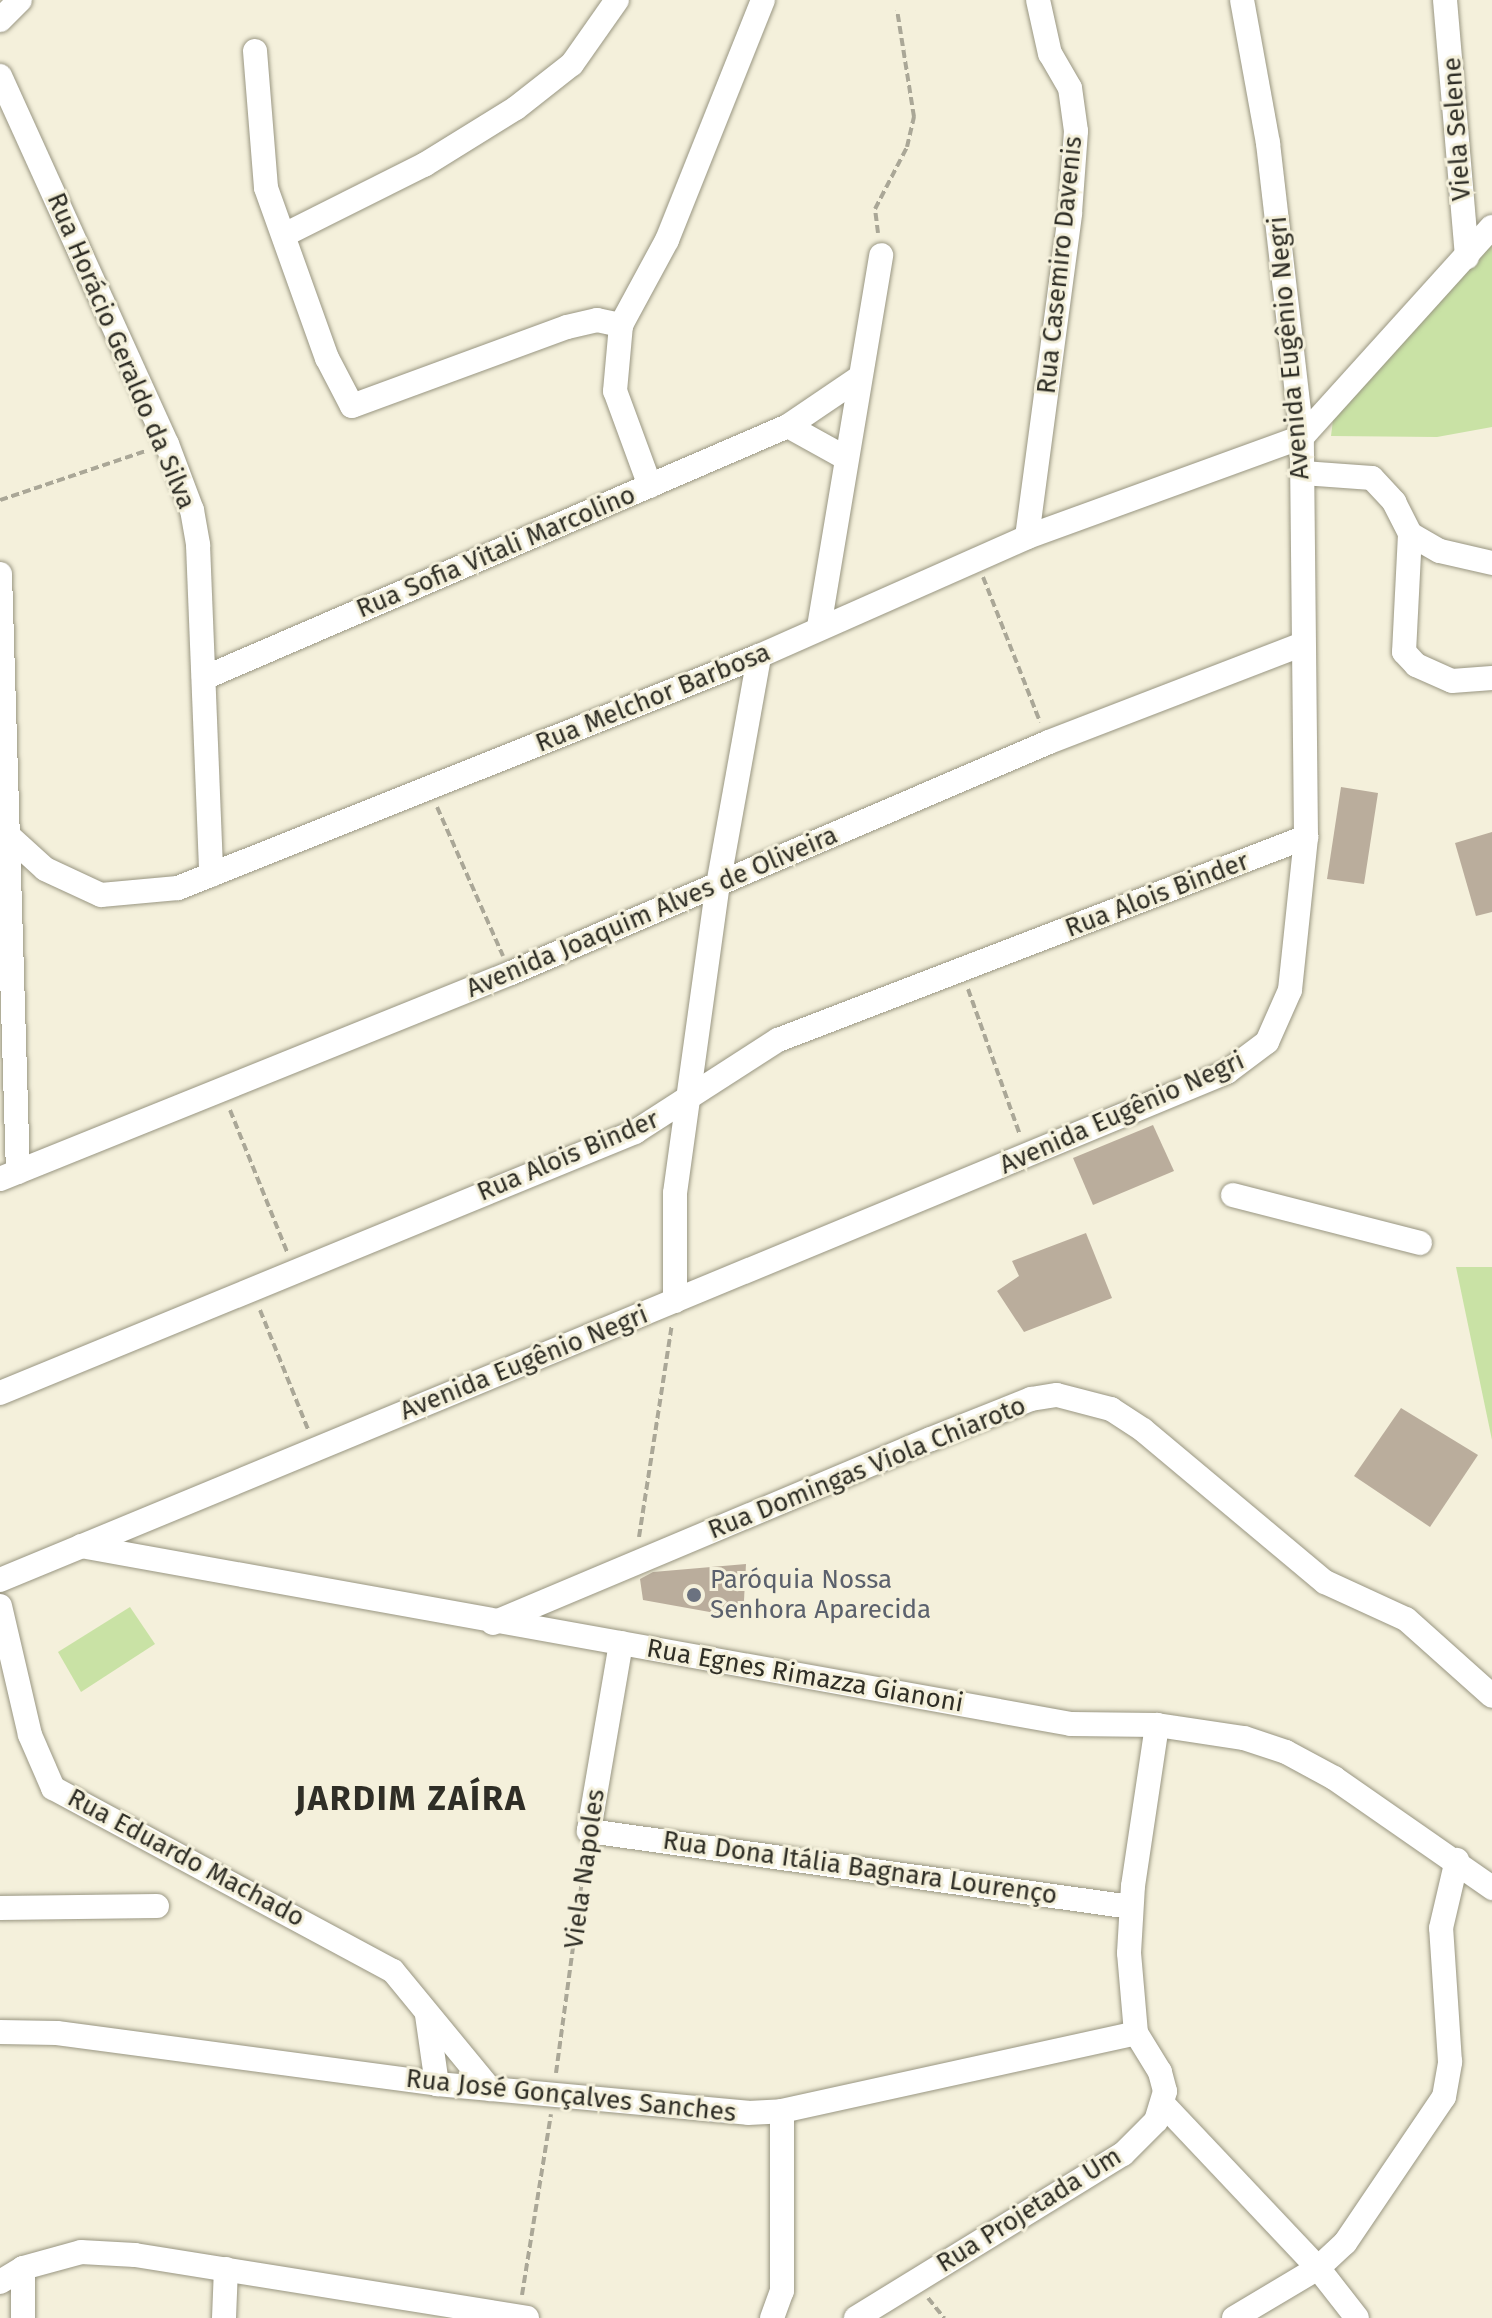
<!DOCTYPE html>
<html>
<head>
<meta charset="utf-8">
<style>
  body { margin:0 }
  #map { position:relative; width:1492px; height:2318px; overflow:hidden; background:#f4f0db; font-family:"Fira Sans",sans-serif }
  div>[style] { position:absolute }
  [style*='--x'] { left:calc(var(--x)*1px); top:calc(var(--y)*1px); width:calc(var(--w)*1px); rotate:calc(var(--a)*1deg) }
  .green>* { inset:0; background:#c9e2a5 }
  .building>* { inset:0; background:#baad9c }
  .path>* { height:4px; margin-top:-2px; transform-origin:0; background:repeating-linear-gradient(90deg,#aaa797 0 8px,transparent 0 12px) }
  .roads { filter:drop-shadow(0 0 2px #999682) drop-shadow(0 0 2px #999682) }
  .minor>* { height:24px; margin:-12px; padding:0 12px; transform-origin:12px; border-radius:12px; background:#fff }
  .dots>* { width:22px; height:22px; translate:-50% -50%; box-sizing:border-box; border:4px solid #f4f0db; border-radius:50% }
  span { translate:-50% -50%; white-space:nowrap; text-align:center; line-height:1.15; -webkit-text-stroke:6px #f4f0db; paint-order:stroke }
  .street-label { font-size:26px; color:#2f2e26 }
  .worship-label { font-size:26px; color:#5b616d }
  .left { translate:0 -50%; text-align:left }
  .district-label { font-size:34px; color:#2f2e26; font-weight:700; letter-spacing:2px }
</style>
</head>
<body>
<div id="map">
  <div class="green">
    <i style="clip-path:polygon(1492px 234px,1492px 427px,1437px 437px,1331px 436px,1335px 404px)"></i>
    <i style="clip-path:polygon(1456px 1267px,1492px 1267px,1492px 1440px)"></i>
    <i style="clip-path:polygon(130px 1607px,155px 1644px,81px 1692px,58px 1652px)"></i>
  </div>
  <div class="building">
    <i style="clip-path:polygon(1341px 787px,1378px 793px,1364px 884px,1327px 879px)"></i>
    <i style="clip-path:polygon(1492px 832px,1492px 912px,1476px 916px,1455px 843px)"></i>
    <i style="clip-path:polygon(1153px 1125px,1174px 1171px,1093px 1205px,1073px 1158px)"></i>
    <i style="clip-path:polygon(1086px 1233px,1112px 1298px,1024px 1332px,997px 1291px,1019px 1276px,1012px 1261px)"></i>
    <i style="clip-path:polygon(1401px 1408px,1478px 1455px,1430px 1527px,1354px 1476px)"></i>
    <i style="clip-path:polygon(746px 1564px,743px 1618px,643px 1600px,640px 1579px,653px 1572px)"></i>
  </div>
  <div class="path">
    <i style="--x:878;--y:233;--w:24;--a:-97"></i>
    <i style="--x:875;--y:209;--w:70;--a:-62.7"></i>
    <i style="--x:907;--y:147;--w:31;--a:-77"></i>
    <i style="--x:914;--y:117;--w:108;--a:-99"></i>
    <i style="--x:0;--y:500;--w:154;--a:-18.6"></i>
    <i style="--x:983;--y:577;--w:156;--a:68.5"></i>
    <i style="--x:437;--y:807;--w:163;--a:66.1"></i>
    <i style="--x:968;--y:989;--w:155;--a:70.4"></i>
    <i style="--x:230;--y:1110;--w:155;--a:68.1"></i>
    <i style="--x:260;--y:1310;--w:131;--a:68.1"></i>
    <i style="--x:639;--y:1537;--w:215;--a:-81.2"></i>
    <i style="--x:556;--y:2073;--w:223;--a:-82.3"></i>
    <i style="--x:522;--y:2295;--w:183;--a:-80.9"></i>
    <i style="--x:928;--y:2298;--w:26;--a:51"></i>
  </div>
  <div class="roads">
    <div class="minor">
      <i style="--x:1445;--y:0;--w:258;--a:85.1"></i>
      <i style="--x:0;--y:20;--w:28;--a:-45"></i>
      <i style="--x:255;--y:51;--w:137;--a:85.4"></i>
      <i style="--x:266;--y:188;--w:181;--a:70.3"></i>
      <i style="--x:327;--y:358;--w:54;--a:62.5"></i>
      <i style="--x:352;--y:406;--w:229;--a:-20.2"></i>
      <i style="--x:567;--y:327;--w:31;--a:-13"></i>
      <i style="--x:597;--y:320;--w:25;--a:12"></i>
      <i style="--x:0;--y:76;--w:404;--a:65.6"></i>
      <i style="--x:167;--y:444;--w:71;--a:69.3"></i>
      <i style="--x:192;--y:510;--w:36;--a:80"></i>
      <i style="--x:198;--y:545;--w:330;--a:87.7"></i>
      <i style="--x:284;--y:235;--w:157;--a:-26.6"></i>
      <i style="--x:424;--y:165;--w:108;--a:-31.8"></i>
      <i style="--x:516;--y:108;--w:71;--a:-38.2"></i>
      <i style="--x:572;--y:64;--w:78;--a:-54.9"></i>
      <i style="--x:788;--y:426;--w:64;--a:29"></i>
      <i style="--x:1303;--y:473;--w:69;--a:4.1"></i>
      <i style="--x:1372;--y:478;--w:33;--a:47"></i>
      <i style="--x:1394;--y:502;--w:36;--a:63"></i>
      <i style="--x:1410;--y:534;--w:118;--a:92.9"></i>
      <i style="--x:1404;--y:652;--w:18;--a:47"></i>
      <i style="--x:1416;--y:665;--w:39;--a:24"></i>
      <i style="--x:1452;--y:681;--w:40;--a:-4.3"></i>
      <i style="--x:650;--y:486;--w:101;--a:-110.2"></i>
      <i style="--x:615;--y:391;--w:66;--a:-84.8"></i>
      <i style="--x:621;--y:325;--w:97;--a:-61.6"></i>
      <i style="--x:667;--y:240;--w:258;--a:-68.2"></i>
      <i style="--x:1410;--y:534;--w:34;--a:30"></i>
      <i style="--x:1440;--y:551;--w:53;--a:13"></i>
      <i style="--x:1027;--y:537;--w:327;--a:-82.4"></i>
      <i style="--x:1070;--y:213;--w:82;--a:-85.8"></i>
      <i style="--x:1076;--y:131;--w:43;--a:-97.9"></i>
      <i style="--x:1070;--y:88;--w:39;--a:-120"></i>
      <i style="--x:1050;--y:54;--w:55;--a:-102.5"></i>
      <i style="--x:0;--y:574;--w:598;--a:88.28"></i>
      <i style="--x:819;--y:627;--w:377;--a:-80.5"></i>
      <i style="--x:204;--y:678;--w:636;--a:-23.34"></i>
      <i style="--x:788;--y:426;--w:86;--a:-34.1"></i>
      <i style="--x:10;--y:837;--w:47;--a:42.4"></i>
      <i style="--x:45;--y:869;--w:62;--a:24.9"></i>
      <i style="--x:101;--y:895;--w:77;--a:-5.2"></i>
      <i style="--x:178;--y:888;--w:626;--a:-21.77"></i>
      <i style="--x:759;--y:656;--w:293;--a:-23.9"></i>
      <i style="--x:1027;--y:537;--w:293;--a:-20"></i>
      <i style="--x:1302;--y:437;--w:283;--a:-47.9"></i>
      <i style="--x:0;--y:1179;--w:551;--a:-21.96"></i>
      <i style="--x:511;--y:973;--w:585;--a:-23.24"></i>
      <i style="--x:1049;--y:742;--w:272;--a:-21.1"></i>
      <i style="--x:1233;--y:1195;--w:193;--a:14.4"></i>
      <i style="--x:675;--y:1301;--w:108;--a:-90"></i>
      <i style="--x:675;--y:1193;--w:311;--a:-82.1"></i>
      <i style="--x:718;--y:885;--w:233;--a:-79.8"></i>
      <i style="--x:0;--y:1393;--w:687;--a:-22.34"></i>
      <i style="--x:635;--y:1132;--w:170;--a:-32.8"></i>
      <i style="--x:778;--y:1040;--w:566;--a:-21.03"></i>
      <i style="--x:81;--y:1546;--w:1006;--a:10.19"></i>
      <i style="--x:1071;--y:1724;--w:86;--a:0.7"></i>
      <i style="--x:1157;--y:1725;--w:88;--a:8.5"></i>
      <i style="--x:1244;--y:1738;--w:44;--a:18.4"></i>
      <i style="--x:1286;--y:1752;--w:55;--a:28.4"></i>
      <i style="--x:1334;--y:1778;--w:193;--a:34.8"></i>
      <i style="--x:0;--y:1580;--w:1328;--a:-22.49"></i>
      <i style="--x:1227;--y:1072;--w:50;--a:-36.9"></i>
      <i style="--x:1267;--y:1042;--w:57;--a:-66.1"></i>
      <i style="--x:1290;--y:990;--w:154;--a:-84"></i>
      <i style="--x:1306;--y:837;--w:400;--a:-90.6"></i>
      <i style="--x:1302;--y:437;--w:296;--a:-96.6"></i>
      <i style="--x:1268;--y:143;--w:145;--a:-100.3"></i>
      <i style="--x:0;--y:1606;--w:132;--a:76.9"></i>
      <i style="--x:30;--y:1735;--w:58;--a:66.5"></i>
      <i style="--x:53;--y:1788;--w:386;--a:28.3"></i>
      <i style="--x:393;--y:1971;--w:153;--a:50.6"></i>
      <i style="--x:493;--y:1623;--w:475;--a:-22.8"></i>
      <i style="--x:931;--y:1439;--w:108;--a:-21.8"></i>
      <i style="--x:1031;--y:1399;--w:26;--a:-9"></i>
      <i style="--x:1057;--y:1395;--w:56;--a:14.5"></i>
      <i style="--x:1111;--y:1409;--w:38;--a:33"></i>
      <i style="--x:1143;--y:1430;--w:237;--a:39.9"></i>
      <i style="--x:1325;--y:1582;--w:89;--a:24.6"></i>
      <i style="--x:1406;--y:1619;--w:115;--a:41.8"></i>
      <i style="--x:621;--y:1643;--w:191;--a:99.7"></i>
      <i style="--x:589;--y:1831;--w:547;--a:7.98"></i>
      <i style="--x:0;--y:1908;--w:157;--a:-0.7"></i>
      <i style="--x:427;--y:2015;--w:70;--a:81.8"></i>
      <i style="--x:0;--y:2032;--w:57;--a:1"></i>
      <i style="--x:57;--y:2033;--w:383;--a:7.6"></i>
      <i style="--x:437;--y:2084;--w:312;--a:5.3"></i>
      <i style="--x:748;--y:2113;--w:34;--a:-3"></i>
      <i style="--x:782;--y:2111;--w:362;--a:-12.4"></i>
      <i style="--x:1163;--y:2104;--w:226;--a:46.6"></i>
      <i style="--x:1318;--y:2268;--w:63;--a:52"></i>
      <i style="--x:23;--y:2268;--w:50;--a:90"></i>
      <i style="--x:0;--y:2282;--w:27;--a:-31"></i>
      <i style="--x:23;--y:2268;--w:60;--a:-15.4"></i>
      <i style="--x:81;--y:2252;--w:54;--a:3.2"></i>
      <i style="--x:135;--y:2255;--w:397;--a:9.1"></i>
      <i style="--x:224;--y:2318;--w:49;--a:-87.7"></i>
      <i style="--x:772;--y:2318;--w:29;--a:-70"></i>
      <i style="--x:782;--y:2291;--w:180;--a:-90"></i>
      <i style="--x:856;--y:2318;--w:313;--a:-31.6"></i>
      <i style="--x:1123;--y:2154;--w:47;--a:-45"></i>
      <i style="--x:1156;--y:2121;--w:31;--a:-73"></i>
      <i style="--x:1165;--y:2091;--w:20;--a:-105"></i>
      <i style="--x:1160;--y:2072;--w:46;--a:-121.6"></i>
      <i style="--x:1136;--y:2033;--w:80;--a:-95"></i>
      <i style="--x:1129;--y:1953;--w:67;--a:-86.6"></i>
      <i style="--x:1133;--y:1886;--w:163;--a:-81.5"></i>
      <i style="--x:1234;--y:2318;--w:98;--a:-30.8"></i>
      <i style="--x:1318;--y:2268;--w:37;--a:-43"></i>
      <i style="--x:1345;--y:2243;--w:176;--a:-55.9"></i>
      <i style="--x:1444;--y:2097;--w:36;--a:-80"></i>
      <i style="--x:1450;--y:2062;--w:134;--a:-93.8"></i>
      <i style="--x:1441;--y:1928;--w:70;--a:-76.8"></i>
    </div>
  </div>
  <div class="dots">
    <i style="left:694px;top:1595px;background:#6b7280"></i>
  </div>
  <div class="street-label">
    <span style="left:1457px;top:129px;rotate:-94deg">Viela Selene</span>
    <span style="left:1060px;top:265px;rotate:-84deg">Rua Casemiro Davenis</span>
    <span style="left:1289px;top:348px;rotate:-95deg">Avenida Eugênio Negri</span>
    <span style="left:121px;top:351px;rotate:67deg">Rua Horácio Geraldo da Silva</span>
    <span style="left:496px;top:552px;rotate:-23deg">Rua Sofia Vitali Marcolino</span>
    <span style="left:653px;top:698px;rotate:-22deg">Rua Melchor Barbosa</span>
    <span style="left:1157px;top:895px;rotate:-21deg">Rua Alois Binder</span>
    <span style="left:652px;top:912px;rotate:-23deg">Avenida Joaquim Alves de Oliveira</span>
    <span style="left:1122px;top:1113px;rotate:-24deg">Avenida Eugênio Negri</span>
    <span style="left:568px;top:1156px;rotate:-23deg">Rua Alois Binder</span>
    <span style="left:524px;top:1363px;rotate:-22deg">Avenida Eugênio Negri</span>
    <span style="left:867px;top:1468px;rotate:-22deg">Rua Domingas Viola Chiaroto</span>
    <span style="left:805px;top:1676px;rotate:10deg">Rua Egnes Rimazza Gianoni</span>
    <span style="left:186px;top:1858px;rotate:28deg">Rua Eduardo Machado</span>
    <span style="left:860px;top:1868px;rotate:8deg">Rua Dona Itália Bagnara Lourenço</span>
    <span style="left:585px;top:1869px;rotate:-82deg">Viela Napoles</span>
    <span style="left:571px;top:2096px;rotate:6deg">Rua José Gonçalves Sanches</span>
    <span style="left:1029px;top:2210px;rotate:-32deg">Rua Projetada Um</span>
  </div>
  <div class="worship-label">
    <span class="left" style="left:710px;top:1595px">Paróquia Nossa<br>Senhora Aparecida</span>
  </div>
  <div class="district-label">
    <span style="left:411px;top:1799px">JARDIM ZAÍRA</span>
  </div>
</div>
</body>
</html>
